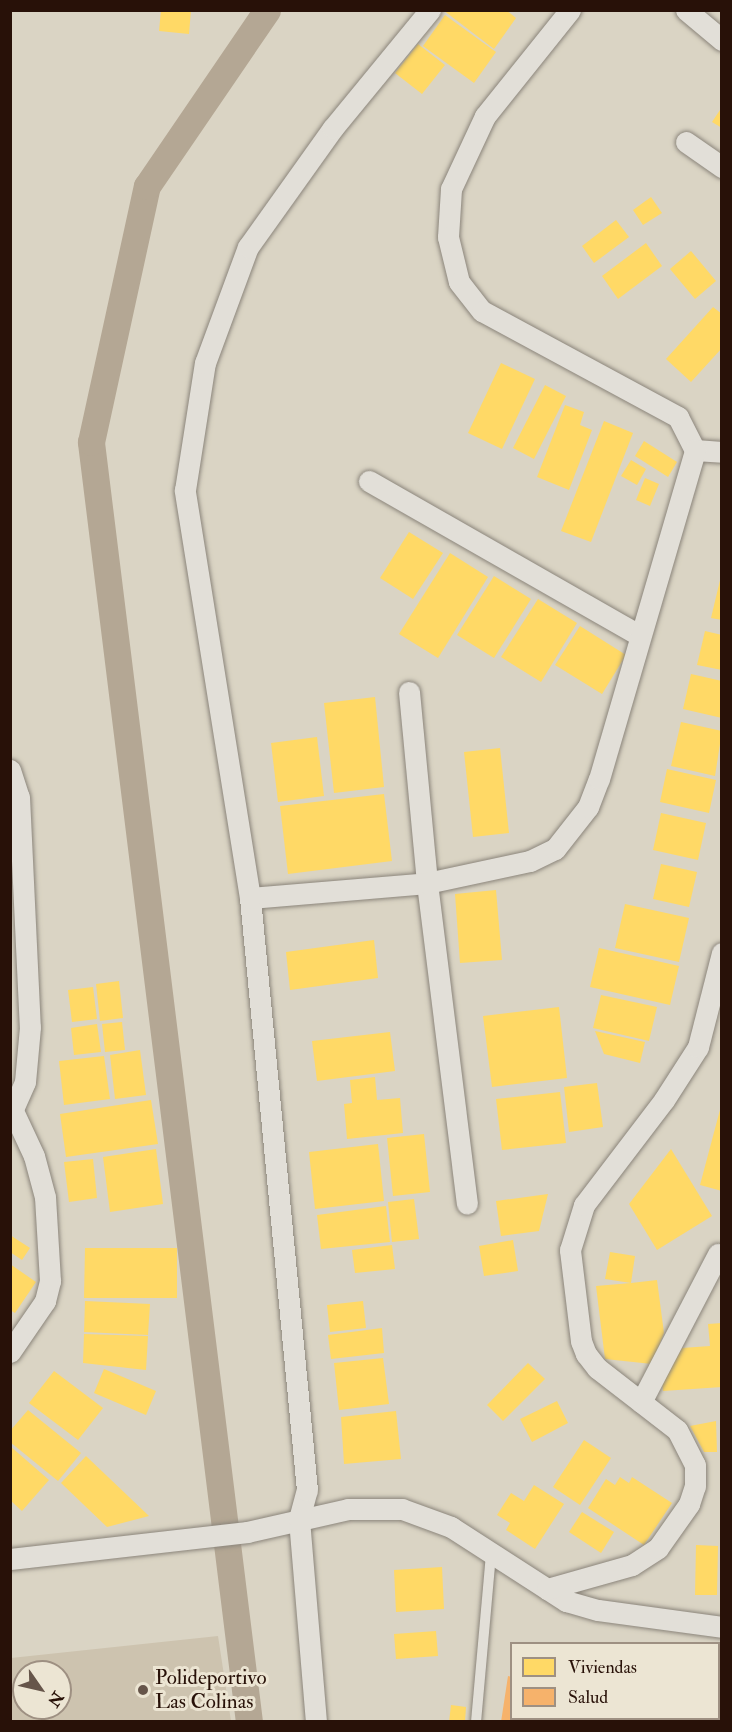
<!DOCTYPE html>
<html>
<head>
<meta charset="utf-8">
<style>
  body { margin:0 }
  #map { position:relative; width:732px; height:1732px; overflow:hidden; background:#dad4c4; font-family:"IM FELL Double Pica",serif }
  div>[style] { position:absolute }
  [style*='--x'] { left:calc(var(--x)*1px); top:calc(var(--y)*1px); width:calc(var(--w)*1px); rotate:calc(var(--a)*1deg) }
  .green>* { inset:0; background:#cdc3af }
  .homes>* { inset:0; background:#ffd966 }
  .health>* { inset:0; background:#f6b26b }
  .canal>* { height:27px; margin:-13.5px; padding:0 13.5px; transform-origin:13.5px; border-radius:13.5px; background:#b4a794 }
  .roads { filter:drop-shadow(0 0 2px #8b857b) drop-shadow(0 0 2px #8b857b) }
  .lane>* { height:10px; margin:-5px; padding:0 5px; transform-origin:5px; border-radius:5px; background:#e2dfd8 }
  .street>* { height:21px; margin:-10.5px; padding:0 10.5px; transform-origin:10.5px; border-radius:10.5px; background:#e2dfd8 }
  .dots>* { width:16px; height:16px; translate:-50% -50%; box-sizing:border-box; border:3px solid #ece5d3; border-radius:50% }
  span { translate:-50% -50%; white-space:nowrap; text-align:center; line-height:1.15; -webkit-text-stroke:6px #ece5d3; paint-order:stroke }
  .poi-label { font-size:21px; color:#281108 }
  .left { translate:0 -50%; text-align:left }
  .frame { position:absolute; inset:0; border:12px solid #281108; pointer-events:none }
  .legend { position:absolute; left:510px; top:1642px; width:210px; height:78px; box-sizing:border-box; background:#ece5d3; border:2px solid #9e9082; margin:0; padding:8px 10px; list-style:none; font-size:18px; color:#281108 }
  .legend li { display:flex; align-items:center; gap:12px; height:30px }
  .legend b { width:30px; border:2px solid #9e9082 }
  .north { position:absolute; left:12px; top:1660px; width:60px; height:60px; box-sizing:border-box; background:#ece5d3; border:2px solid #9e9082; border-radius:50%; rotate:124deg; font-size:16px; font-weight:700; line-height:24px; text-align:center; color:#281108 }
  .north::after { content:''; display:block; margin:auto; width:21px; height:27px; background:#66554a; clip-path:polygon(50% 0,100% 100%,50% 72%,0 100%) }
</style>
</head>
<body>
<div id="map">
  <div class="green">
    <i style="clip-path:polygon(evenodd,218px 1636px,231px 1721px,11px 1721px,11px 1658px,218px 1636px,24px 1672px,60px 1672px,60px 1708px,24px 1708px,24px 1672px)"></i>
  </div>
  <div class="homes">
    <i style="clip-path:polygon(161px 10px,191px 10px,189px 34px,159px 31px)"></i>
    <i style="clip-path:polygon(443px 10px,506px 10px,516px 18px,494px 49px)"></i>
    <i style="clip-path:polygon(445px 15px,496px 52px,474px 83px,423px 46px)"></i>
    <i style="clip-path:polygon(418px 44px,445px 65px,422px 94px,395px 73px)"></i>
    <i style="clip-path:polygon(722px 107px,722px 128px,712px 122px)"></i>
    <i style="clip-path:polygon(651px 197px,662px 213px,643px 225px,633px 210px)"></i>
    <i style="clip-path:polygon(616px 220px,629px 237px,594px 263px,582px 246px)"></i>
    <i style="clip-path:polygon(646px 243px,662px 266px,618px 299px,602px 276px)"></i>
    <i style="clip-path:polygon(691px 251px,716px 281px,695px 299px,670px 269px)"></i>
    <i style="clip-path:polygon(713px 307px,722px 314px,722px 348px,691px 382px,666px 359px)"></i>
    <i style="clip-path:polygon(501px 363px,535px 379px,502px 449px,468px 433px)"></i>
    <i style="clip-path:polygon(545px 385px,566px 396px,534px 459px,513px 448px)"></i>
    <i style="clip-path:polygon(565px 405px,584px 412px,580px 425px,592px 430px,569px 490px,537px 477px)"></i>
    <i style="clip-path:polygon(604px 421px,633px 433px,591px 542px,561px 531px)"></i>
    <i style="clip-path:polygon(644px 441px,677px 462px,668px 477px,635px 456px)"></i>
    <i style="clip-path:polygon(631px 460px,646px 469px,637px 485px,621px 476px)"></i>
    <i style="clip-path:polygon(645px 478px,659px 484px,650px 506px,636px 500px)"></i>
    <i style="clip-path:polygon(409px 532px,443px 553px,413px 599px,380px 578px)"></i>
    <i style="clip-path:polygon(450px 553px,488px 577px,438px 658px,399px 634px)"></i>
    <i style="clip-path:polygon(494px 576px,531px 599px,494px 658px,457px 635px)"></i>
    <i style="clip-path:polygon(721px 576px,722px 576px,722px 620px,711px 618px)"></i>
    <i style="clip-path:polygon(538px 599px,577px 623px,541px 682px,501px 657px)"></i>
    <i style="clip-path:polygon(580px 626px,626px 655px,602px 694px,555px 665px)"></i>
    <i style="clip-path:polygon(705px 631px,722px 635px,722px 670px,697px 665px)"></i>
    <i style="clip-path:polygon(691px 674px,722px 681px,722px 718px,683px 709px)"></i>
    <i style="clip-path:polygon(375px 697px,384px 787px,334px 793px,324px 703px)"></i>
    <i style="clip-path:polygon(681px 722px,722px 731px,715px 776px,671px 766px)"></i>
    <i style="clip-path:polygon(317px 737px,324px 796px,278px 802px,271px 743px)"></i>
    <i style="clip-path:polygon(500px 748px,509px 833px,473px 837px,464px 752px)"></i>
    <i style="clip-path:polygon(667px 769px,716px 780px,709px 813px,660px 802px)"></i>
    <i style="clip-path:polygon(384px 794px,392px 861px,288px 874px,280px 806px)"></i>
    <i style="clip-path:polygon(661px 813px,706px 823px,698px 860px,653px 850px)"></i>
    <i style="clip-path:polygon(661px 864px,697px 872px,689px 907px,653px 899px)"></i>
    <i style="clip-path:polygon(496px 890px,502px 960px,460px 963px,455px 894px)"></i>
    <i style="clip-path:polygon(625px 904px,689px 918px,679px 962px,615px 948px)"></i>
    <i style="clip-path:polygon(374px 940px,378px 978px,290px 990px,286px 952px)"></i>
    <i style="clip-path:polygon(599px 948px,679px 966px,670px 1005px,590px 987px)"></i>
    <i style="clip-path:polygon(119px 981px,123px 1018px,100px 1021px,96px 984px)"></i>
    <i style="clip-path:polygon(93px 987px,97px 1019px,72px 1022px,68px 990px)"></i>
    <i style="clip-path:polygon(601px 995px,657px 1007px,649px 1041px,593px 1028px)"></i>
    <i style="clip-path:polygon(559px 1007px,567px 1078px,492px 1087px,483px 1016px)"></i>
    <i style="clip-path:polygon(122px 1022px,125px 1050px,105px 1052px,102px 1024px)"></i>
    <i style="clip-path:polygon(97px 1024px,101px 1052px,74px 1055px,71px 1028px)"></i>
    <i style="clip-path:polygon(595px 1031px,645px 1042px,640px 1063px,604px 1054px)"></i>
    <i style="clip-path:polygon(390px 1032px,395px 1071px,317px 1081px,312px 1041px)"></i>
    <i style="clip-path:polygon(140px 1050px,146px 1095px,115px 1099px,110px 1055px)"></i>
    <i style="clip-path:polygon(104px 1056px,110px 1099px,64px 1105px,59px 1061px)"></i>
    <i style="clip-path:polygon(375px 1077px,377px 1100px,400px 1098px,403px 1133px,347px 1139px,344px 1104px,352px 1103px,350px 1080px)"></i>
    <i style="clip-path:polygon(597px 1083px,603px 1127px,569px 1132px,564px 1087px)"></i>
    <i style="clip-path:polygon(560px 1092px,566px 1143px,502px 1150px,496px 1099px)"></i>
    <i style="clip-path:polygon(151px 1100px,158px 1144px,66px 1157px,60px 1114px)"></i>
    <i style="clip-path:polygon(721px 1106px,722px 1107px,722px 1191px,700px 1185px)"></i>
    <i style="clip-path:polygon(424px 1134px,430px 1192px,393px 1196px,387px 1138px)"></i>
    <i style="clip-path:polygon(378px 1144px,384px 1201px,315px 1209px,309px 1152px)"></i>
    <i style="clip-path:polygon(156px 1149px,163px 1204px,110px 1212px,103px 1157px)"></i>
    <i style="clip-path:polygon(671px 1149px,712px 1216px,657px 1250px,629px 1204px)"></i>
    <i style="clip-path:polygon(93px 1159px,97px 1198px,69px 1202px,64px 1162px)"></i>
    <i style="clip-path:polygon(548px 1194px,539px 1231px,501px 1236px,496px 1201px)"></i>
    <i style="clip-path:polygon(414px 1199px,419px 1239px,392px 1242px,388px 1202px)"></i>
    <i style="clip-path:polygon(386px 1206px,390px 1242px,321px 1249px,317px 1215px)"></i>
    <i style="clip-path:polygon(10px 1235px,30px 1248px,22px 1260px,10px 1252px)"></i>
    <i style="clip-path:polygon(513px 1240px,518px 1271px,484px 1276px,479px 1246px)"></i>
    <i style="clip-path:polygon(392px 1245px,395px 1269px,355px 1273px,352px 1250px)"></i>
    <i style="clip-path:polygon(85px 1248px,177px 1248px,177px 1298px,84px 1298px)"></i>
    <i style="clip-path:polygon(610px 1252px,635px 1256px,631px 1283px,657px 1280px,664px 1333px,652px 1364px,605px 1359px,596px 1286px,631px 1283px,605px 1279px)"></i>
    <i style="clip-path:polygon(10px 1264px,36px 1282px,15px 1313px,10px 1310px)"></i>
    <i style="clip-path:polygon(85px 1301px,150px 1304px,148px 1335px,84px 1332px)"></i>
    <i style="clip-path:polygon(363px 1301px,366px 1328px,330px 1332px,327px 1305px)"></i>
    <i style="clip-path:polygon(722px 1323px,722px 1387px,663px 1391px,662px 1383px,682px 1348px,710px 1346px,708px 1324px)"></i>
    <i style="clip-path:polygon(382px 1328px,384px 1353px,331px 1359px,328px 1335px)"></i>
    <i style="clip-path:polygon(84px 1334px,148px 1336px,146px 1370px,83px 1363px)"></i>
    <i style="clip-path:polygon(383px 1358px,389px 1404px,339px 1410px,334px 1363px)"></i>
    <i style="clip-path:polygon(528px 1363px,545px 1379px,503px 1421px,487px 1405px)"></i>
    <i style="clip-path:polygon(104px 1369px,156px 1391px,146px 1415px,94px 1393px)"></i>
    <i style="clip-path:polygon(54px 1371px,103px 1408px,78px 1440px,29px 1403px)"></i>
    <i style="clip-path:polygon(557px 1401px,568px 1423px,532px 1442px,520px 1419px)"></i>
    <i style="clip-path:polygon(28px 1410px,81px 1453px,58px 1481px,10px 1442px,10px 1431px)"></i>
    <i style="clip-path:polygon(396px 1411px,401px 1459px,344px 1464px,341px 1417px)"></i>
    <i style="clip-path:polygon(716px 1421px,717px 1452px,704px 1452px,690px 1426px)"></i>
    <i style="clip-path:polygon(584px 1440px,611px 1458px,580px 1505px,553px 1487px)"></i>
    <i style="clip-path:polygon(10px 1446px,49px 1480px,22px 1511px,10px 1500px)"></i>
    <i style="clip-path:polygon(86px 1456px,149px 1516px,107px 1527px,61px 1483px)"></i>
    <i style="clip-path:polygon(620px 1477px,629px 1483px,632px 1477px,672px 1503px,644px 1545px,588px 1508px,606px 1479px,615px 1485px)"></i>
    <i style="clip-path:polygon(534px 1485px,564px 1504px,535px 1549px,506px 1530px,510px 1523px,497px 1515px,511px 1493px,524px 1501px)"></i>
    <i style="clip-path:polygon(582px 1512px,614px 1532px,601px 1553px,569px 1532px)"></i>
    <i style="clip-path:polygon(696px 1545px,718px 1546px,717px 1595px,695px 1595px)"></i>
    <i style="clip-path:polygon(442px 1567px,444px 1609px,396px 1612px,394px 1570px)"></i>
    <i style="clip-path:polygon(436px 1631px,438px 1656px,396px 1659px,394px 1634px)"></i>
    <i style="clip-path:polygon(451px 1705px,466px 1707px,465px 1722px,449px 1722px)"></i>
  </div>
  <div class="health">
    <i style="clip-path:polygon(508px 1676px,512px 1677px,512px 1718px,695px 1718px,694px 1722px,501px 1722px)"></i>
  </div>
  <div class="canal">
    <i style="--x:249;--y:1722;--w:1290;--a:-97.04"></i>
    <i style="--x:91;--y:442;--w:262;--a:-77.7"></i>
    <i style="--x:147;--y:186;--w:213;--a:-55.7"></i>
  </div>
  <div class="roads">
    <div class="lane">
      <i style="--x:476;--y:1722;--w:170;--a:-84.9"></i>
    </div>
    <div class="street">
      <i style="--x:570;--y:10;--w:136;--a:128.7"></i>
      <i style="--x:485;--y:116;--w:81;--a:115"></i>
      <i style="--x:451;--y:189;--w:48;--a:93.6"></i>
      <i style="--x:448;--y:237;--w:46;--a:76.3"></i>
      <i style="--x:459;--y:282;--w:37;--a:52"></i>
      <i style="--x:482;--y:311;--w:223;--a:28.4"></i>
      <i style="--x:678;--y:417;--w:37;--a:63"></i>
      <i style="--x:695;--y:450;--w:27;--a:4"></i>
      <i style="--x:686;--y:10;--w:47;--a:39.8"></i>
      <i style="--x:686;--y:142;--w:44;--a:34.8"></i>
      <i style="--x:369;--y:481;--w:311;--a:29.7"></i>
      <i style="--x:409;--y:692;--w:192;--a:84.6"></i>
      <i style="--x:427;--y:883;--w:323;--a:82.9"></i>
      <i style="--x:10;--y:770;--w:28;--a:72"></i>
      <i style="--x:19;--y:797;--w:230;--a:87.3"></i>
      <i style="--x:30;--y:1027;--w:55;--a:95.2"></i>
      <i style="--x:25;--y:1082;--w:36;--a:114"></i>
      <i style="--x:250;--y:898;--w:178;--a:-4.8"></i>
      <i style="--x:427;--y:883;--w:105;--a:-12.1"></i>
      <i style="--x:530;--y:861;--w:28;--a:-26"></i>
      <i style="--x:555;--y:849;--w:53;--a:-51.8"></i>
      <i style="--x:588;--y:807;--w:30;--a:-69"></i>
      <i style="--x:599;--y:779;--w:343;--a:-73.7"></i>
      <i style="--x:10;--y:1352;--w:62;--a:-55.5"></i>
      <i style="--x:45;--y:1301;--w:21;--a:-76"></i>
      <i style="--x:50;--y:1281;--w:84;--a:-93.4"></i>
      <i style="--x:45;--y:1197;--w:42;--a:-105"></i>
      <i style="--x:34;--y:1156;--w:50;--a:-115"></i>
      <i style="--x:641;--y:1402;--w:167;--a:-62.5"></i>
      <i style="--x:10;--y:1559;--w:239;--a:-6.5"></i>
      <i style="--x:247;--y:1532;--w:104;--a:-12.8"></i>
      <i style="--x:348;--y:1509;--w:54;--a:0"></i>
      <i style="--x:402;--y:1509;--w:52;--a:20.2"></i>
      <i style="--x:451;--y:1527;--w:137;--a:32.8"></i>
      <i style="--x:566;--y:1601;--w:33;--a:16"></i>
      <i style="--x:598;--y:1610;--w:125;--a:7.8"></i>
      <i style="--x:547;--y:1589;--w:88;--a:-15.8"></i>
      <i style="--x:632;--y:1565;--w:31;--a:-33"></i>
      <i style="--x:658;--y:1548;--w:54;--a:-54.8"></i>
      <i style="--x:689;--y:1504;--w:19;--a:-72"></i>
      <i style="--x:695;--y:1486;--w:21;--a:-90"></i>
      <i style="--x:695;--y:1465;--w:39;--a:-117"></i>
      <i style="--x:677;--y:1430;--w:101;--a:-142.2"></i>
      <i style="--x:597;--y:1368;--w:18;--a:-128"></i>
      <i style="--x:586;--y:1354;--w:14;--a:-111"></i>
      <i style="--x:581;--y:1341;--w:92;--a:-96.9"></i>
      <i style="--x:570;--y:1250;--w:47;--a:-72.7"></i>
      <i style="--x:584;--y:1205;--w:132;--a:-52.7"></i>
      <i style="--x:664;--y:1100;--w:63;--a:-57.3"></i>
      <i style="--x:698;--y:1047;--w:97;--a:-75.7"></i>
      <i style="--x:316;--y:1722;--w:204;--a:-94.8"></i>
      <i style="--x:299;--y:1519;--w:30;--a:-75"></i>
      <i style="--x:307;--y:1490;--w:595;--a:-95.5"></i>
      <i style="--x:250;--y:898;--w:413;--a:-99.1"></i>
      <i style="--x:185;--y:490;--w:129;--a:-81.1"></i>
      <i style="--x:205;--y:363;--w:124;--a:-69.7"></i>
      <i style="--x:248;--y:247;--w:146;--a:-54.5"></i>
      <i style="--x:333;--y:128;--w:153;--a:-50.6"></i>
    </div>
  </div>
  <div class="dots">
    <i style="left:143px;top:1690px;background:#66554a"></i>
  </div>
  <div class="poi-label">
    <span class="left" style="left:155px;top:1690px">Polideportivo<br>Las Colinas</span>
  </div>
  <div class="frame"></div>
  <ul class="legend">
  <li><b style="height:16px;background:#ffd966"></b>Viviendas</li>
  <li><b style="height:16px;background:#f6b26b"></b>Salud</li>
  </ul>
  <div class="north">N</div>
</div>
</body>
</html>
